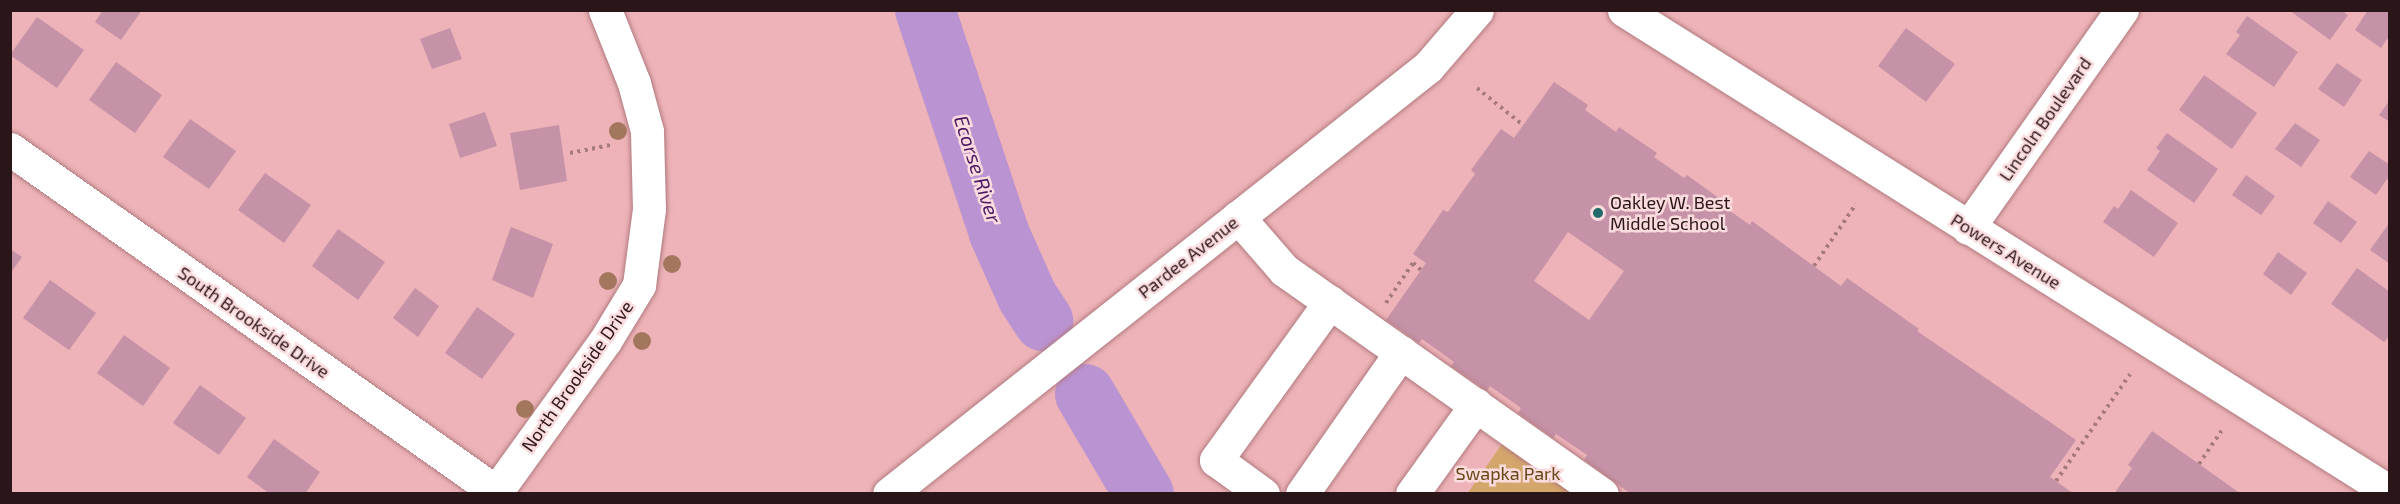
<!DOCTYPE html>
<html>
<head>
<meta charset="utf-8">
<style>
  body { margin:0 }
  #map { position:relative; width:2400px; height:504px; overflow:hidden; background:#edb3b8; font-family:"Exo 2",sans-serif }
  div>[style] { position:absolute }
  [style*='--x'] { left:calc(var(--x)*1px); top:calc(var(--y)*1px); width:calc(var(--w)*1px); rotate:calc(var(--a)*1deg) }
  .green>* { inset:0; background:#d3a66c }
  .river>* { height:60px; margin:-30px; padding:0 30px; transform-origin:30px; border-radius:30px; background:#ba93d2 }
  .building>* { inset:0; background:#c592a7 }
  .path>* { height:4px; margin-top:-2px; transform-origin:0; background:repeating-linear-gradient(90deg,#a77a7e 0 3px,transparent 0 7.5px) }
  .roads { filter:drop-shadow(0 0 2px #b07a7f) drop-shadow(0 0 2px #b07a7f) }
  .minor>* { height:33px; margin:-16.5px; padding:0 16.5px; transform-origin:16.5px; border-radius:16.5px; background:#fff }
  .trees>* { width:18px; height:18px; margin:-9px; border-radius:50%; background:#a3775e }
  .dots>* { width:16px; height:16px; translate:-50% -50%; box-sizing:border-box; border:3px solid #fbdcde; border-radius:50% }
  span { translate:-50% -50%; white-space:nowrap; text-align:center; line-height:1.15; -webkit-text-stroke:5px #fbdcde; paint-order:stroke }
  .street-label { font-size:18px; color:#2a1518 }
  .poi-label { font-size:18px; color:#2a1518 }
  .left { translate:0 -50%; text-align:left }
  .park-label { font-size:18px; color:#674615 }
  .water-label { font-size:20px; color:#4b1863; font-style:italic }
  .frame { position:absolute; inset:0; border:12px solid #2a1518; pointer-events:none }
</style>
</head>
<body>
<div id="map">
  <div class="green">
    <i style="clip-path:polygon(1502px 444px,1573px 493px,1467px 494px)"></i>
  </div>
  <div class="river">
    <i style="--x:925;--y:10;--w:235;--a:71.6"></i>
    <i style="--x:999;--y:233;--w:69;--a:66"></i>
    <i style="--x:1027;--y:296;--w:30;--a:57"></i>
    <i style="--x:1085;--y:394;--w:116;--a:59.5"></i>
  </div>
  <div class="building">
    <i style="clip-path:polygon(103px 10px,142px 10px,121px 40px,95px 22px)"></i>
    <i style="clip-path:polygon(2289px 10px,2341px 10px,2348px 15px,2330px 40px)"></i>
    <i style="clip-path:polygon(2368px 10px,2385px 10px,2390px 14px,2390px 35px,2381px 48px,2355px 30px)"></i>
    <i style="clip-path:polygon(2247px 16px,2298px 52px,2274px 87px,2226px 54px,2240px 35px,2236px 32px)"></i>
    <i style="clip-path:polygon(37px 17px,84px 50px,57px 88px,10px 55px)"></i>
    <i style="clip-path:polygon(450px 28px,462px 59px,432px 69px,420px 39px)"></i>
    <i style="clip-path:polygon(1906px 28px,1955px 64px,1926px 102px,1878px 66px)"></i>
    <i style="clip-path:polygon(116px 62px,162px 95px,135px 133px,89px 100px)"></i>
    <i style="clip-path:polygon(2337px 63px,2362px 80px,2344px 107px,2318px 89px)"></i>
    <i style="clip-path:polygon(2204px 75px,2257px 113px,2232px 149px,2179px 110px)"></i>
    <i style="clip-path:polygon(evenodd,1554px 82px,1588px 105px,1585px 110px,1616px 132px,1619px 127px,1657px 153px,1654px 157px,1684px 178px,1687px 175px,1723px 201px,1720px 204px,1750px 225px,1752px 221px,1841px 286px,1847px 278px,1919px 329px,1917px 331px,2076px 440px,2050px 477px,2074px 494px,1631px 494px,1584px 460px,1587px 455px,1556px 434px,1553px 438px,1518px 413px,1521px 408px,1490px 386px,1487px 391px,1451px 366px,1454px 362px,1422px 339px,1419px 343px,1386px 320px,1426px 263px,1413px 254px,1443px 210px,1448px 212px,1475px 174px,1471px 170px,1501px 129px,1514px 138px,1554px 82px,1568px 232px,1624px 271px,1589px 320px,1534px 281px,1568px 232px)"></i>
    <i style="clip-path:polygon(2390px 100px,2390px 122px,2379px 115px)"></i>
    <i style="clip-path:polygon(485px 112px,497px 146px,460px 158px,449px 124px)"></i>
    <i style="clip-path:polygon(190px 119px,236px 151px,209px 189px,163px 157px)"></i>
    <i style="clip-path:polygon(2295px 123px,2320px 140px,2301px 167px,2275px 149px)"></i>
    <i style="clip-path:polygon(559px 125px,567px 181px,520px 190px,510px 133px)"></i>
    <i style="clip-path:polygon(2167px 133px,2218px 169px,2194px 203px,2147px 170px,2160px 151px,2156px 148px)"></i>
    <i style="clip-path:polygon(2369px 151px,2390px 165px,2390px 175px,2376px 195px,2350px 177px)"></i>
    <i style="clip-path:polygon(265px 173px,311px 205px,284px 243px,238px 210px)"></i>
    <i style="clip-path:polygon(2246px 175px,2275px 196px,2261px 215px,2232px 195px)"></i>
    <i style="clip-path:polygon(2131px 190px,2178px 223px,2154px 257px,2103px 222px,2114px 206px,2118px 209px)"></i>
    <i style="clip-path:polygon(2328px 201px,2357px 222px,2341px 243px,2313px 223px)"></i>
    <i style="clip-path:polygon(2390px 222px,2390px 264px,2370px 250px)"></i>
    <i style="clip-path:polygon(511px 227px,553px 244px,533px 298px,492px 280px)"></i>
    <i style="clip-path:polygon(338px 229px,385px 262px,358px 300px,312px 266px)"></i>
    <i style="clip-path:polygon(10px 249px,22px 257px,10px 274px)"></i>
    <i style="clip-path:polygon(2278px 252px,2307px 273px,2291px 295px,2263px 274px)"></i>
    <i style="clip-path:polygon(2357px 268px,2390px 292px,2390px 335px,2384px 342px,2331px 304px)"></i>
    <i style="clip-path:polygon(50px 280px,96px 313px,69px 350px,23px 318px)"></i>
    <i style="clip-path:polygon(415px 288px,439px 306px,418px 337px,393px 318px)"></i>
    <i style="clip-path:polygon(477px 307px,515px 334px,482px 379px,445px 353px)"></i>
    <i style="clip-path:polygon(124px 335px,170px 368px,143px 406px,97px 373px)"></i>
    <i style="clip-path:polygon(200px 385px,246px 418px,219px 455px,173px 423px)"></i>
    <i style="clip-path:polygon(2152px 431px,2199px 464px,2241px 494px,2114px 494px,2132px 468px,2128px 465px)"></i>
    <i style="clip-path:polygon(274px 439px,320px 472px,305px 494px,270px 494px,247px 477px)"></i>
  </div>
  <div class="path">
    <i style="--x:1477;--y:88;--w:59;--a:38.8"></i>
    <i style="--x:570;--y:153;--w:41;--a:-11.3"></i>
    <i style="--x:1814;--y:266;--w:75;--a:-55.9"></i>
    <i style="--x:1386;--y:303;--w:48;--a:-56"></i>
    <i style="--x:1413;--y:263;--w:11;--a:41"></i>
    <i style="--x:2199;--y:464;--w:40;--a:-56"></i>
    <i style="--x:2056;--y:481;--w:130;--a:-55.3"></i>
  </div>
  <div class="roads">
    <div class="minor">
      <i style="--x:1624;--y:10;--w:905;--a:32.18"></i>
      <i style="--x:10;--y:149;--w:598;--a:35.2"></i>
      <i style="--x:1238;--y:217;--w:70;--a:49"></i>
      <i style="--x:1284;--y:270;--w:389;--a:35.2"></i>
      <i style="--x:1968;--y:228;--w:267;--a:-54.8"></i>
      <i style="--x:496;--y:492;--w:186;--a:-54.2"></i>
      <i style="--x:605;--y:341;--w:66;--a:-58.7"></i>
      <i style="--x:639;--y:285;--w:77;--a:-82.5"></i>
      <i style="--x:649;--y:209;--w:78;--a:-91.5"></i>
      <i style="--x:647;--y:131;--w:50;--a:-105.2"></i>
      <i style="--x:634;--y:83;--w:79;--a:-111.7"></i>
      <i style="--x:889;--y:494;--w:688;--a:-38.39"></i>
      <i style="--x:1428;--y:67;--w:75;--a:-49.3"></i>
      <i style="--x:1263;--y:494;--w:58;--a:-144.1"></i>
      <i style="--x:1216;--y:460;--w:195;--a:-54.2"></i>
      <i style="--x:1302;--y:494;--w:173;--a:-55.1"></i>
      <i style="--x:1412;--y:494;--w:110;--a:-54.3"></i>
    </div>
  </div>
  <div class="trees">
    <i style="left:618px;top:131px"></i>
    <i style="left:672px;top:264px"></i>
    <i style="left:608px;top:281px"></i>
    <i style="left:642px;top:341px"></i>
    <i style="left:525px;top:409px"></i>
  </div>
  <div class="dots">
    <i style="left:1598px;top:213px;background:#206b69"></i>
  </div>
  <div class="street-label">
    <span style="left:2045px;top:119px;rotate:-55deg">Lincoln Boulevard</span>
    <span style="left:2006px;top:251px;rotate:32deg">Powers Avenue</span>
    <span style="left:1188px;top:257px;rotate:-38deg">Pardee Avenue</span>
    <span style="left:254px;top:322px;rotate:35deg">South Brookside Drive</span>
    <span style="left:577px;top:376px;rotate:-55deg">North Brookside Drive</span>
  </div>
  <div class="poi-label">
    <span class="left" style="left:1610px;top:213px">Oakley W. Best<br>Middle School</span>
  </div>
  <div class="park-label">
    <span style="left:1508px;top:473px">Swapka Park</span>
  </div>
  <div class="water-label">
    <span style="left:978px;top:169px;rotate:72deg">Ecorse River</span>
  </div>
  <div class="frame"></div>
</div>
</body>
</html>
